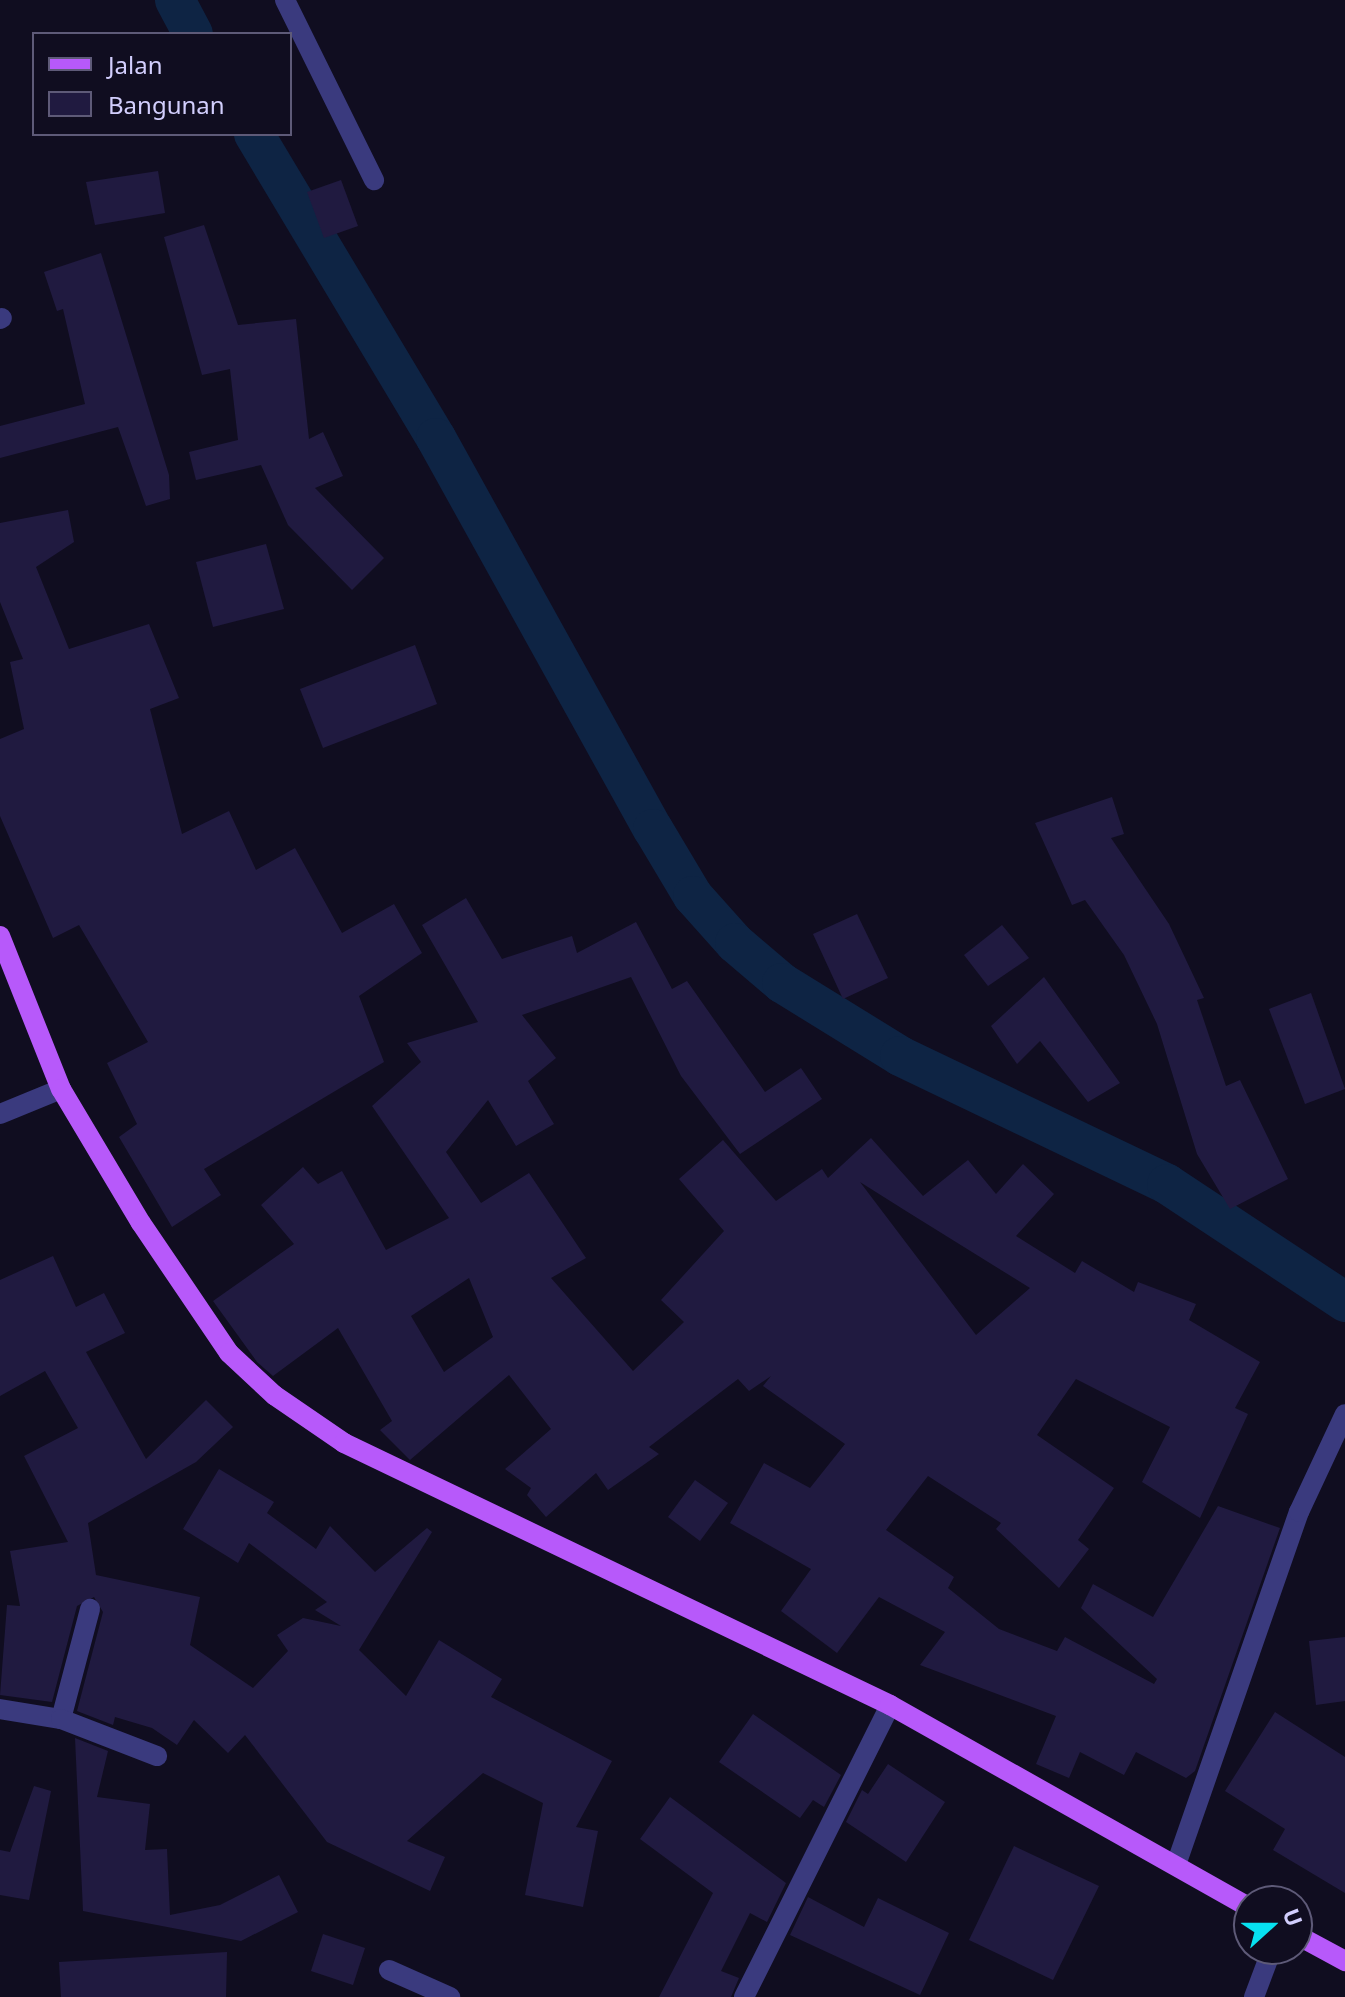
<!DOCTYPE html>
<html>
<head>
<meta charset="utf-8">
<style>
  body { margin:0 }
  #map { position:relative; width:1345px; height:1997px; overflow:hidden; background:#100d20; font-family:"Noto Sans",sans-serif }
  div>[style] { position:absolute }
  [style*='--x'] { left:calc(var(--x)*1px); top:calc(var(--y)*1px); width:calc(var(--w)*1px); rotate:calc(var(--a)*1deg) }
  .canal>* { height:40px; margin:-20px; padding:0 20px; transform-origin:20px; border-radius:20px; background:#0e2444 }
  .building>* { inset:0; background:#201a40 }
  .street>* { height:20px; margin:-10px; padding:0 10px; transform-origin:10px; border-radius:10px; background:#3a3a7e }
  .primary>* { height:20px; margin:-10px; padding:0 10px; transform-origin:10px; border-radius:10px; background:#b759fa }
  span { translate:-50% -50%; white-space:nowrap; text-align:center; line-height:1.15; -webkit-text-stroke:6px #100d20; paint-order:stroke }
  .legend { position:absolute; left:32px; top:32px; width:260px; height:104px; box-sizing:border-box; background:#100d20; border:2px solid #5e5a78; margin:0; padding:10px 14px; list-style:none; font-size:24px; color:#d2cefd }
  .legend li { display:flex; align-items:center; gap:16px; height:40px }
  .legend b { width:40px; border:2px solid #5e5a78 }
  .north { position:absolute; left:1233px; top:1885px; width:80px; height:80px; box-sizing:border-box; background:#100d20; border:2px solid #5e5a78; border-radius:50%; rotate:69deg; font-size:22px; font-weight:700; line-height:32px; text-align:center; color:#d2cefd }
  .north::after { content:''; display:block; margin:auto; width:28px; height:36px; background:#07e1f0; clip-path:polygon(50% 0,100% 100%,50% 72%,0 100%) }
</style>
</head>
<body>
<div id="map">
  <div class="canal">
    <i style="--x:175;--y:0;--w:38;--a:62"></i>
    <i style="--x:254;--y:134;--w:354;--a:59.1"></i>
    <i style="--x:436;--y:438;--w:447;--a:61"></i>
    <i style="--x:653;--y:829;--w:78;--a:59.2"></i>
    <i style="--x:693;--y:896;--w:63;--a:48.2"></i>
    <i style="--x:735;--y:943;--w:62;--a:40.4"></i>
    <i style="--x:782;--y:983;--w:139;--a:31.7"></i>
    <i style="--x:900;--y:1056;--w:296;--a:25.6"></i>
    <i style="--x:1167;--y:1184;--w:214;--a:33.5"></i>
  </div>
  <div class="building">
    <i style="clip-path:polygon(158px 171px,165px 213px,95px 225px,86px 182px)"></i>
    <i style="clip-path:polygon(341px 180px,358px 226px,324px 238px,307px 192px)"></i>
    <i style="clip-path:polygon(204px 225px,238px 325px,296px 319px,309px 439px,323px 432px,343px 476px,315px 488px,384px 558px,352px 590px,288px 525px,261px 465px,196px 480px,189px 452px,238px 440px,230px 369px,202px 375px,164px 237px)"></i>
    <i style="clip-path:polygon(101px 253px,169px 475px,170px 499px,146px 506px,118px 427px,0 458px,0 426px,85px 404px,63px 309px,57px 311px,44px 272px)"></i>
    <i style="clip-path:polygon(68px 510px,74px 542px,36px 567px,69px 649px,149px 624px,179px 698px,150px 709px,182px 834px,229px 811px,256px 870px,295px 848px,342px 933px,394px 904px,422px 953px,359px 996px,384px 1062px,204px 1169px,221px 1195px,172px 1227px,119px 1137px,137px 1124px,107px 1063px,148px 1042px,79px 925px,53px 938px,0 816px,0 739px,24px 729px,10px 662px,23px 659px,0 602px,0 523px)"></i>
    <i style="clip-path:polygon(266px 544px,284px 609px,213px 627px,196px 562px)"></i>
    <i style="clip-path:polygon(415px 645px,437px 704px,323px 748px,300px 689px)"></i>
    <i style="clip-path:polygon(1112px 797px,1124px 834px,1111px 838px,1169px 924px,1204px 998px,1197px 1000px,1226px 1086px,1240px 1080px,1288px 1179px,1230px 1209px,1197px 1154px,1157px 1024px,1124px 955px,1085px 900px,1072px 905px,1035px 823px)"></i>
    <i style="clip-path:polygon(evenodd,466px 898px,502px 959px,572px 936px,577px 953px,636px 922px,672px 989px,687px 981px,765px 1092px,801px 1068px,822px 1099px,740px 1154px,681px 1076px,631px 977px,522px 1015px,556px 1058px,528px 1081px,554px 1124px,516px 1146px,488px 1100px,446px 1152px,481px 1203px,529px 1173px,586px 1258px,551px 1278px,633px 1371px,684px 1322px,661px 1300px,724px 1231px,679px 1179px,723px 1140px,776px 1201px,822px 1169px,828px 1178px,871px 1138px,923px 1196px,968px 1160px,996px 1194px,1023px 1164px,1054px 1194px,1016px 1236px,1075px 1273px,1082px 1261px,1134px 1292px,1138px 1282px,1196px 1304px,1189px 1320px,1260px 1362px,1235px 1408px,1248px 1414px,1200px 1518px,1142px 1482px,1170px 1427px,1076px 1379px,1037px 1435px,1114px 1488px,1078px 1540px,1089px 1549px,1059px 1588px,996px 1529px,1001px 1523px,928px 1476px,886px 1530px,954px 1577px,948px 1588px,999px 1629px,1057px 1651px,1065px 1637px,1154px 1684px,1157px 1679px,1081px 1608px,1093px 1584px,1153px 1617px,1218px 1506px,1280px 1528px,1195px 1771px,1186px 1778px,1136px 1752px,1124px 1775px,1080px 1752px,1069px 1778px,1036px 1764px,1056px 1716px,920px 1665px,945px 1632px,879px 1597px,837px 1653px,781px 1611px,811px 1569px,730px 1523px,764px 1463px,810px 1488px,845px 1444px,763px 1386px,771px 1376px,749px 1391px,738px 1379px,649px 1447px,659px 1454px,608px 1490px,596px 1473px,546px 1517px,527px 1495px,531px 1488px,505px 1469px,551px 1429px,509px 1375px,410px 1460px,380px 1430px,392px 1421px,338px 1328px,273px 1376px,257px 1362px,213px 1301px,294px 1244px,261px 1205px,303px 1167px,318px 1184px,342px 1171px,386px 1250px,449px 1218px,372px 1106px,421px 1062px,407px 1043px,478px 1022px,422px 925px,466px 898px,860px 1182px,906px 1211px,1030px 1288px,976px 1335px,860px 1182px,466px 898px,469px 1278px,493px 1337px,444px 1372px,411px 1316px,469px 1278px)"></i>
    <i style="clip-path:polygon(857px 914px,888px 978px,843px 999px,813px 934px)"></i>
    <i style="clip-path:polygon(1002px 925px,1029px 958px,988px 986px,964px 955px)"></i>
    <i style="clip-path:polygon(1044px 977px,1120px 1083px,1088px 1102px,1040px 1041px,1017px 1064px,991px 1026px)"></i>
    <i style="clip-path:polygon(1311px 993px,1345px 1089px,1305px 1104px,1269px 1009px)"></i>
    <i style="clip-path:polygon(53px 1256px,76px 1307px,104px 1293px,125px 1333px,86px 1352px,146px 1459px,206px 1400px,233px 1427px,196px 1462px,88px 1523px,96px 1575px,200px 1597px,190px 1645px,253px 1688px,288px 1651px,277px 1635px,303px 1618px,341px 1626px,315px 1610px,327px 1602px,249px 1543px,238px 1563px,183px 1529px,219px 1469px,274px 1502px,267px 1513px,316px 1549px,330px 1526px,375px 1572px,427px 1528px,432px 1532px,359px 1650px,406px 1696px,439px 1640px,502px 1679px,491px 1697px,612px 1761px,576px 1827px,598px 1831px,583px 1907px,525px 1895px,543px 1803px,483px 1773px,407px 1841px,445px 1857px,430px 1891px,327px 1842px,245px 1735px,228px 1753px,194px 1720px,177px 1745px,152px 1728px,115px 1717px,113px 1725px,77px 1711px,103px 1612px,94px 1597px,77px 1606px,52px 1702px,0 1695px,7px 1605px,20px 1606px,10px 1551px,68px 1542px,24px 1456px,78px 1428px,45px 1371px,0 1396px,0 1280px)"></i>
    <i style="clip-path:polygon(695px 1480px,728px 1503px,700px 1541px,668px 1517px)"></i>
    <i style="clip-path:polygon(1345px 1637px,1345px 1701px,1316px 1705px,1309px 1641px)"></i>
    <i style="clip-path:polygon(1275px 1712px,1345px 1757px,1345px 1893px,1273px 1850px,1285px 1829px,1225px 1791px)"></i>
    <i style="clip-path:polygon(753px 1714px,841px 1775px,824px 1807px,813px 1800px,800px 1818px,719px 1762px)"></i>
    <i style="clip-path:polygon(75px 1738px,108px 1751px,97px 1797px,150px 1804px,145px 1850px,167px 1849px,170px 1915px,220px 1905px,279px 1875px,298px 1912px,241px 1941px,83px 1911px)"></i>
    <i style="clip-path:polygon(888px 1764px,945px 1802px,906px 1862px,846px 1822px,862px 1790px,868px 1794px)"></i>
    <i style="clip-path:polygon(34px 1786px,51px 1791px,29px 1900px,0 1895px,0 1850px,10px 1852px)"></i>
    <i style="clip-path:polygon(670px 1797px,786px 1883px,767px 1922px,750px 1913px,721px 1971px,739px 1978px,731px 1997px,659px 1997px,713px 1893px,640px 1839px)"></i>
    <i style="clip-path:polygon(1014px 1846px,1099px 1886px,1053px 1980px,969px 1940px)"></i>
    <i style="clip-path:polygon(808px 1897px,864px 1927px,878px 1898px,949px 1933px,920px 1995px,790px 1935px)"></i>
    <i style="clip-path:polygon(323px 1934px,365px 1948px,353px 1985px,311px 1971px)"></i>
    <i style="clip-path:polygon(227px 1952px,226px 1997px,61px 1997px,59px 1962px)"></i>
  </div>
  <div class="street">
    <i style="--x:285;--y:0;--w:201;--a:63.7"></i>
    <i style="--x:0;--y:319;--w:2;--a:-27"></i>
    <i style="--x:0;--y:1114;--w:66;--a:-22.3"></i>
    <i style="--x:0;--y:1709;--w:62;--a:9.3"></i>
    <i style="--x:61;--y:1719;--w:114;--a:-75.2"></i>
    <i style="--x:61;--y:1719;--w:103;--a:21.1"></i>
    <i style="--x:1177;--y:1862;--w:371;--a:-70.8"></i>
    <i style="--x:1299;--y:1512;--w:108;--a:-64.9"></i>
    <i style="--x:389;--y:1970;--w:67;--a:23.9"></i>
    <i style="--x:744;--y:1997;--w:326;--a:-63.4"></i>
    <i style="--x:1254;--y:1997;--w:51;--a:-69.4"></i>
  </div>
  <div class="primary">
    <i style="--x:0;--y:936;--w:165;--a:68.3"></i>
    <i style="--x:61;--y:1089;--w:156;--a:59.2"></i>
    <i style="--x:141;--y:1223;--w:157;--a:55.9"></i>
    <i style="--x:229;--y:1353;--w:62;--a:43"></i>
    <i style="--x:274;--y:1395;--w:85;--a:34.4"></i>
    <i style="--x:344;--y:1443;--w:606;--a:25.63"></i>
    <i style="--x:890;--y:1705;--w:412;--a:29.4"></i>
    <i style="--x:1297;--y:1935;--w:55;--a:28.4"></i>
  </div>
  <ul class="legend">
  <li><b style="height:10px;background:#b759fa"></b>Jalan</li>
  <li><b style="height:22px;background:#201a40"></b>Bangunan</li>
  </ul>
  <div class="north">U</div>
</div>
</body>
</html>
